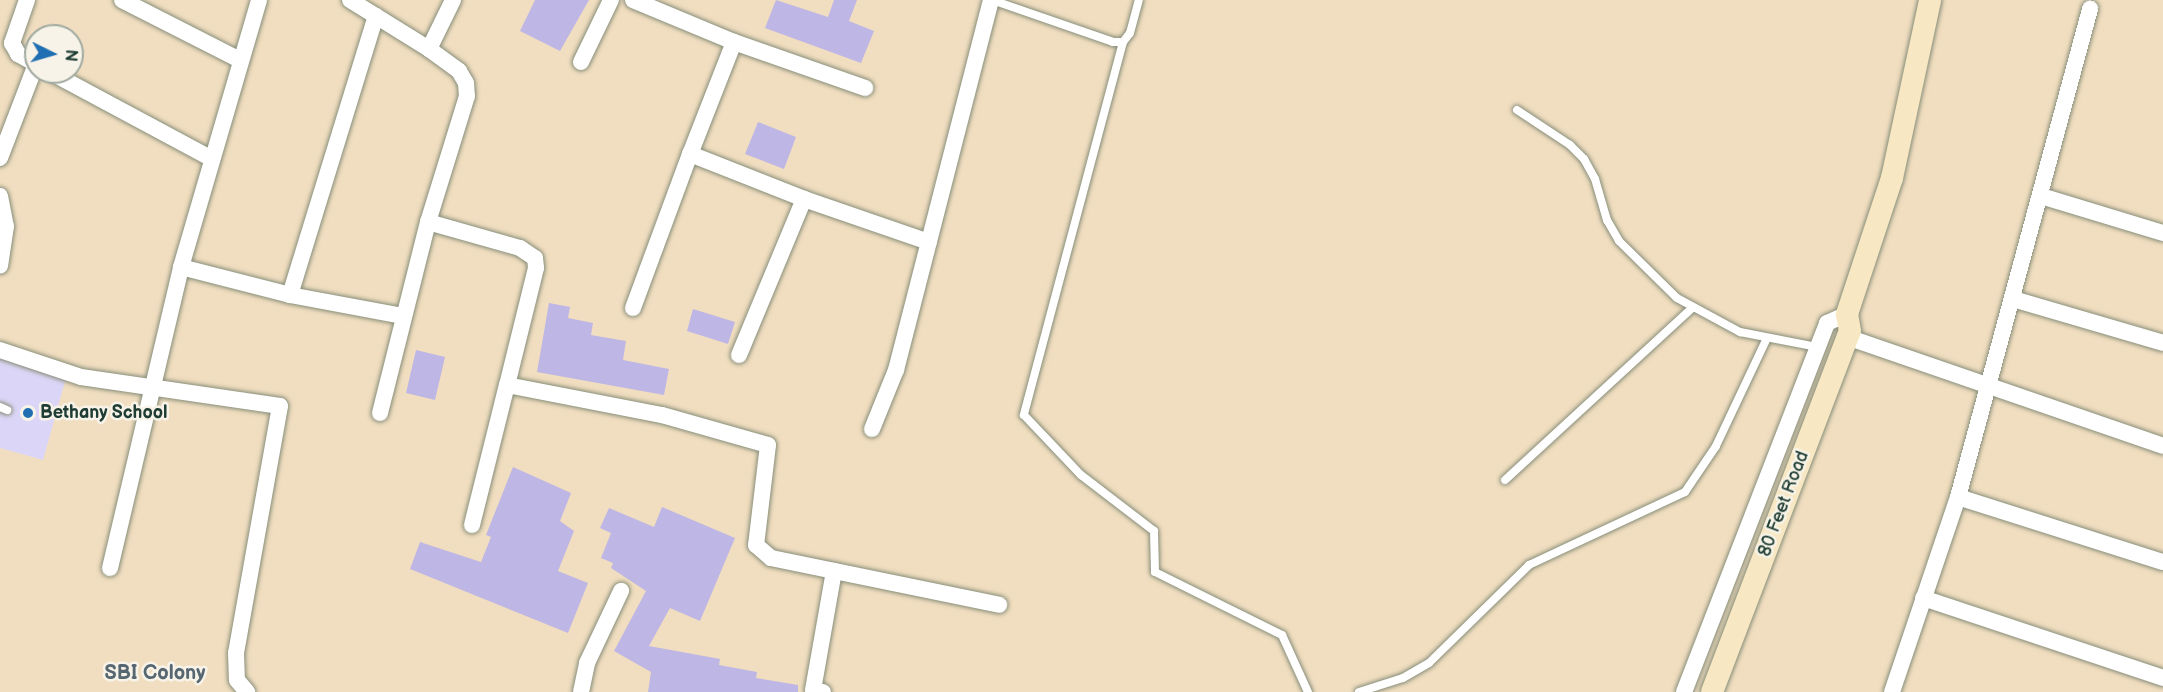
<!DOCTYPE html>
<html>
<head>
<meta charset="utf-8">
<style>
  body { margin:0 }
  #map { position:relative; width:2163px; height:692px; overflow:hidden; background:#f1dec0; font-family:"Balsamiq Sans",sans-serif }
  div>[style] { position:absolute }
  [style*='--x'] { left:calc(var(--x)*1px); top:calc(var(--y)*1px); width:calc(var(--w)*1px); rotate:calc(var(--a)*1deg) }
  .built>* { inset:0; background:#dbd6f7 }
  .building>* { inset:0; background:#beb6e4 }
  .roads { filter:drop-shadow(0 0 2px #888e7a) drop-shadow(0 0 2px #888e7a) }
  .lane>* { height:8px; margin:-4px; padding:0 4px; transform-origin:4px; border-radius:4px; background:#fff }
  .street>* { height:16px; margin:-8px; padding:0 8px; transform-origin:8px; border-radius:8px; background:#fff }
  .secondary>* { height:22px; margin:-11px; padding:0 11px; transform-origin:11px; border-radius:11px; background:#f7e8c3 }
  .dots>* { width:16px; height:16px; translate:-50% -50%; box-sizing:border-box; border:3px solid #f7f3e8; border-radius:50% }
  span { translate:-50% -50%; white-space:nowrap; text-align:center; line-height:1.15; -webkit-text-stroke:5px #f7f3e8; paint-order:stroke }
  .poi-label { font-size:18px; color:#1f3d34; font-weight:700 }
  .left { translate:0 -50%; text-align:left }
  .street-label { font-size:18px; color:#1f3d34 }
  .neighbourhood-label { font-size:20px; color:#576772; font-weight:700 }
  .north { position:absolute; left:24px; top:24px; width:60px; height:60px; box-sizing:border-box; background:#f7f3e8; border:2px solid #a1aaa0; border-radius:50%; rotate:95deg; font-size:16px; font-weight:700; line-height:24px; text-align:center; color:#1f3d34 }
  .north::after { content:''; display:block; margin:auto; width:21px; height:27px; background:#1f6fb2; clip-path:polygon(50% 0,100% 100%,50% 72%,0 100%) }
</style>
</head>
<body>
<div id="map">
  <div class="built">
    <i style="clip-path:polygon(0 352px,66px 378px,43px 460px,0 448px)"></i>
  </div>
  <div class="building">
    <i style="clip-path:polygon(535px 0,589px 0,560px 51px,520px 31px)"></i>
    <i style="clip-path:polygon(776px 0,828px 17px,834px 0,857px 0,849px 21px,874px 31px,861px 63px,765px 28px)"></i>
    <i style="clip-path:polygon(758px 122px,796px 137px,784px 169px,745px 154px)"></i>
    <i style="clip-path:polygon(549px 303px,570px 307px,568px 318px,593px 323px,591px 335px,626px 341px,623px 360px,669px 369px,664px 395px,537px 372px)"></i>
    <i style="clip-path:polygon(693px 309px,735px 322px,728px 344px,687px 331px)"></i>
    <i style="clip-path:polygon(416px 350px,445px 357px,435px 400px,406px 393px)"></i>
    <i style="clip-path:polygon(513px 467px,571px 493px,560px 521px,574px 531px,558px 571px,588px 583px,568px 633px,410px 569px,420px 542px,481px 562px,491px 537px,486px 535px)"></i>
    <i style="clip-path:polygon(662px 507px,735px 538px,700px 621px,670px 608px,649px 646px,720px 659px,719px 665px,757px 672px,756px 678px,798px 685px,798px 692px,648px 692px,651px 672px,614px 651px,646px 591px,611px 568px,613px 563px,601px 558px,611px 533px,600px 528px,609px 508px,654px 527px)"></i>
  </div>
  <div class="roads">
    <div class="lane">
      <i style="--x:992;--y:0;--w:128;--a:19.1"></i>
      <i style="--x:1113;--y:42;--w:10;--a:0"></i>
      <i style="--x:1123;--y:42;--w:11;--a:-52"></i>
      <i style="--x:1130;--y:33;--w:34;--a:-75"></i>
      <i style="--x:1123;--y:42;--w:386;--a:104.9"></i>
      <i style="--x:1024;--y:415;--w:83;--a:46.5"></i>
      <i style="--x:1081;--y:475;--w:92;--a:37.5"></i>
      <i style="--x:1154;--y:531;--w:41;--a:88.6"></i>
      <i style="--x:1155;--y:572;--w:142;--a:26.4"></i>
      <i style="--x:1282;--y:635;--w:63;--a:65.5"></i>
      <i style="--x:1517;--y:110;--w:64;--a:33.4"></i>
      <i style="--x:1570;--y:145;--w:20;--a:45"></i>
      <i style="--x:1584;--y:159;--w:23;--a:61"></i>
      <i style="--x:1595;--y:179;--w:43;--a:73.7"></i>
      <i style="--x:1607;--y:220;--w:24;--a:60"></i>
      <i style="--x:1619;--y:241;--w:81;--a:44.5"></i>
      <i style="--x:1677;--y:298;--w:72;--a:28.4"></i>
      <i style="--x:1740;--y:332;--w:78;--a:11"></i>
      <i style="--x:0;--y:407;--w:8;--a:23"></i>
      <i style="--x:1505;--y:480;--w:255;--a:-42.6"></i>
      <i style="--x:1359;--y:692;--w:46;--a:-17.7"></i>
      <i style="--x:1403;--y:678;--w:30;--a:-30"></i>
      <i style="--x:1429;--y:663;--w:140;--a:-44.4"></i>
      <i style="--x:1529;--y:565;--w:172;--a:-25.1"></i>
      <i style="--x:1685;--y:492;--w:55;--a:-56"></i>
      <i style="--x:1716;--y:446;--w:119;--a:-64.7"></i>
    </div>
    <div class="street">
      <i style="--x:27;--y:0;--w:46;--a:109.2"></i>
      <i style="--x:12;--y:43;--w:13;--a:61"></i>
      <i style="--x:18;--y:54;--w:21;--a:29"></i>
      <i style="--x:122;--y:0;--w:132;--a:27"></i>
      <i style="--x:350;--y:0;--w:93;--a:31.8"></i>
      <i style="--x:429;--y:49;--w:37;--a:36"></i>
      <i style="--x:459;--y:71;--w:14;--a:60"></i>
      <i style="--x:466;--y:83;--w:13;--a:86"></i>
      <i style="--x:467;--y:96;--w:132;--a:107.2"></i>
      <i style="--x:428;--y:222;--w:96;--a:15.8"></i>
      <i style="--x:520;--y:248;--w:18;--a:34"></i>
      <i style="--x:535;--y:258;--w:10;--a:84"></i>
      <i style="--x:536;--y:268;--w:121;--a:103.9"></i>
      <i style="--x:507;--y:385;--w:158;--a:11"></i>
      <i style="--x:662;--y:415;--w:110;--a:15.8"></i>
      <i style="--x:768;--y:445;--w:101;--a:96.8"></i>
      <i style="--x:756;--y:545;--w:20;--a:41"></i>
      <i style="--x:771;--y:558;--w:233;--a:11.6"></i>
      <i style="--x:633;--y:0;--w:109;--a:22.6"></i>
      <i style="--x:734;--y:42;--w:120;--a:111.4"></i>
      <i style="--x:690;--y:154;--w:123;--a:21.5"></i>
      <i style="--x:804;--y:199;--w:132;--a:19"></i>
      <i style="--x:734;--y:42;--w:139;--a:19.3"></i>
      <i style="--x:429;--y:49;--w:55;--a:-63.9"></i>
      <i style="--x:581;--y:62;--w:69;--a:-64.2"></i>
      <i style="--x:50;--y:72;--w:184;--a:28.2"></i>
      <i style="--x:0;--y:158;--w:101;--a:-69"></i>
      <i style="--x:0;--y:196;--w:31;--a:79"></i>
      <i style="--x:6;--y:226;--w:40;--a:98.5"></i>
      <i style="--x:2041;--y:196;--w:127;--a:16.9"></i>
      <i style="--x:181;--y:267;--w:113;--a:14.4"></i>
      <i style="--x:290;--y:295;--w:114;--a:10.6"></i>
      <i style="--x:290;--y:295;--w:292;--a:-72.9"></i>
      <i style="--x:2013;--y:299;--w:156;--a:16.3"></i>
      <i style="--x:633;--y:308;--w:164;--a:-69.7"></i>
      <i style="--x:1847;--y:337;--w:334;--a:19"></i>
      <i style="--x:0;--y:350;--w:85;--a:18.4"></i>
      <i style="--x:81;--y:377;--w:201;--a:8.3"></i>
      <i style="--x:280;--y:406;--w:251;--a:100.1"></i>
      <i style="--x:236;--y:653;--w:27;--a:88"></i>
      <i style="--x:237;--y:680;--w:16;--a:50"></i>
      <i style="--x:739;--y:355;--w:169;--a:-67.4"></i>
      <i style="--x:380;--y:413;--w:197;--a:-75.9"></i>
      <i style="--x:872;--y:429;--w:64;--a:-67.9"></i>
      <i style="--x:896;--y:370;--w:382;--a:-75.6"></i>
      <i style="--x:1958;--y:497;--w:215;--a:17.6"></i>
      <i style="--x:472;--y:525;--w:144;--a:-76"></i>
      <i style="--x:110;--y:568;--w:309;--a:-76.7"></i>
      <i style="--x:181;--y:267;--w:278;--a:-73.7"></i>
      <i style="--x:1923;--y:598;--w:253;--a:18.4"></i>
      <i style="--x:581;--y:692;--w:30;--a:-78"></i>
      <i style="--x:587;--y:663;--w:80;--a:-64.7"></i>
      <i style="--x:823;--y:692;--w:10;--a:-169"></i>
      <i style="--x:813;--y:690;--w:121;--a:-80"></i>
      <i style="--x:1684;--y:692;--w:396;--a:-68.8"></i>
      <i style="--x:1827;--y:323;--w:22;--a:-24"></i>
      <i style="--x:1892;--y:692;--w:206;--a:-71.3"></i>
      <i style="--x:1958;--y:497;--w:506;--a:-74.86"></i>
    </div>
    <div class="secondary">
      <i style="--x:1712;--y:692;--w:386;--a:-69.1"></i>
      <i style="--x:1850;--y:331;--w:17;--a:-100"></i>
      <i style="--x:1847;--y:314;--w:143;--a:-71.7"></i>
      <i style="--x:1892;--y:178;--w:182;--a:-77.9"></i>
    </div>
  </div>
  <div class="dots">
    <i style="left:28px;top:413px;background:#1f6fb2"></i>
  </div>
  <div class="poi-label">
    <span class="left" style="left:40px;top:413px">Bethany School</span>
  </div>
  <div class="street-label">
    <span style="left:1784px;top:504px;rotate:-69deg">80 Feet Road</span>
  </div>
  <div class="neighbourhood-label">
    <span style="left:155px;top:673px">SBI Colony</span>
  </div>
  <div class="north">N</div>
</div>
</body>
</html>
